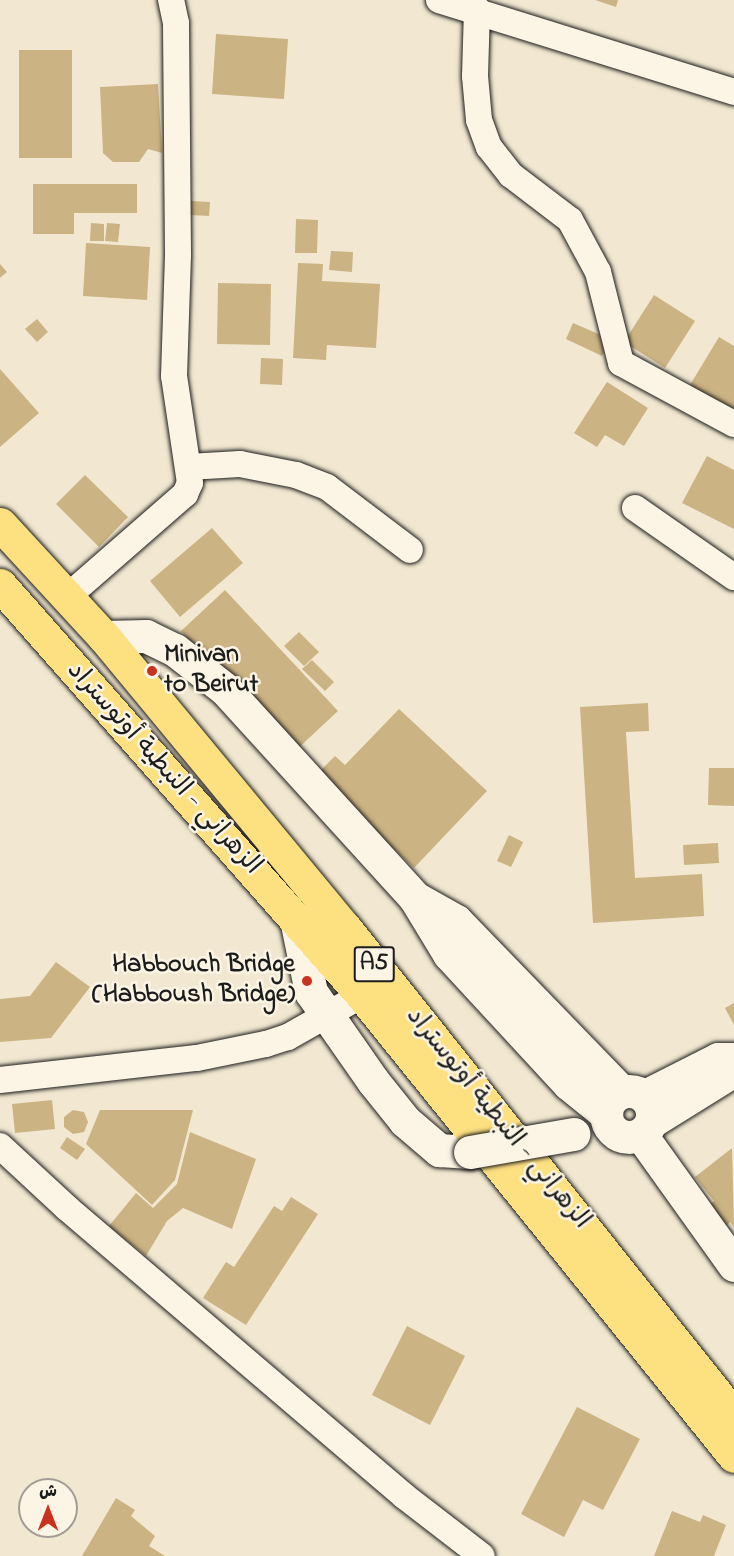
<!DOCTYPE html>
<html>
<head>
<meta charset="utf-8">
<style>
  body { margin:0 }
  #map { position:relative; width:734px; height:1556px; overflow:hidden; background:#f2e8d1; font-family:"Indie Flower","Playpen Sans Arabic",sans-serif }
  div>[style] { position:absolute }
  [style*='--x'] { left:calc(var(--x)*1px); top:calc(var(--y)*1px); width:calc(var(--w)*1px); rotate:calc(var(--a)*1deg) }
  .building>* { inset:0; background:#cbb383 }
  .roads { filter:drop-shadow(0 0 2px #1c1c1c) drop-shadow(0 0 2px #1c1c1c) }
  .street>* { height:26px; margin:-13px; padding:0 13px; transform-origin:13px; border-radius:13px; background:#fcf5e5 }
  .secondary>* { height:33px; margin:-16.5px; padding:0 16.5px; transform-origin:16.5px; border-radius:16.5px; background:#fcf5e5 }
  .secondary>.ring { margin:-16.5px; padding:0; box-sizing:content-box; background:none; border:33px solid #fcf5e5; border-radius:50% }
  .highway>* { height:33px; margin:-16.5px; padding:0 16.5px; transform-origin:16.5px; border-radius:16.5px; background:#fde080 }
  .bridges { filter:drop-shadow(0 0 2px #1c1c1c) drop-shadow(0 0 2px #1c1c1c) }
  .secondary-bridge>* { height:33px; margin:-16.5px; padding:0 16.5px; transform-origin:16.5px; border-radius:16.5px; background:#fcf5e5 }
  .dots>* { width:16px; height:16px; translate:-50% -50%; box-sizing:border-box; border:3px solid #fcf5e5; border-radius:50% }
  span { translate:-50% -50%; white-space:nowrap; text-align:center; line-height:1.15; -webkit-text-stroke:5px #fcf5e5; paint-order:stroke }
  .shield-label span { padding:2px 4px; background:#fcf5e5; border:2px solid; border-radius:4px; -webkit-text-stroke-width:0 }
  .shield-label { font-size:24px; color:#1c1c1c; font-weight:700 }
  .poi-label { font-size:26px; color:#1c1c1c; font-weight:700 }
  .left { translate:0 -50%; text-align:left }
  .right { translate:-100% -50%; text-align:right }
  .street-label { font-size:26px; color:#1c1c1c }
  .north { position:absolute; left:18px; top:1478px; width:60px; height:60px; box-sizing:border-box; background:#fcf5e5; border:2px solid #a29e95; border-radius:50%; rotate:0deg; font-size:16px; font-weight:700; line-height:24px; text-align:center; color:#1c1c1c }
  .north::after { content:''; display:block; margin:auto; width:21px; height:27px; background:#c8321e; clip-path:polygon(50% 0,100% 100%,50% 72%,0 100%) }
</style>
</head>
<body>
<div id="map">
  <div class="building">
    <i style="clip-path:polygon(595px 0,618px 0,616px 7px)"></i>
    <i style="clip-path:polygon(216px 34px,288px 39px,284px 99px,212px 94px)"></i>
    <i style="clip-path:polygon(19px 50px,72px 50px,72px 158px,19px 158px)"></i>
    <i style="clip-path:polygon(158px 84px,162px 153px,148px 149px,139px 162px,113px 162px,103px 153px,100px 87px)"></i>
    <i style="clip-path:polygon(33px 184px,137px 184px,137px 213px,74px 213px,74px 234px,33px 234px)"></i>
    <i style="clip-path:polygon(191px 201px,210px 202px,209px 216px,190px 215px)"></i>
    <i style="clip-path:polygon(296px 219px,318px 220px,317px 253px,295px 253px)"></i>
    <i style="clip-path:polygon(91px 223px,104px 224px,104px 241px,90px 241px)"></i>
    <i style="clip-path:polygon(107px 223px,120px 224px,118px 242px,105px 241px)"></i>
    <i style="clip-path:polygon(86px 243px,150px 247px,147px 300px,83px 296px)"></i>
    <i style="clip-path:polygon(331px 251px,353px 252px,352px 272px,329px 270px)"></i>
    <i style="clip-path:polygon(298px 263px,323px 264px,322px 281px,380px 284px,376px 348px,327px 345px,326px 360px,293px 358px)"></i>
    <i style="clip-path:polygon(0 264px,7px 272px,0 278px)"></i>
    <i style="clip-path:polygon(218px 283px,271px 284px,270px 345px,217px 344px)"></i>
    <i style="clip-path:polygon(654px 295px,695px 321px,665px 368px,624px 342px)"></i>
    <i style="clip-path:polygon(37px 319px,48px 332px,37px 342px,25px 329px)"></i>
    <i style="clip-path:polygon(573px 323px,610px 339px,602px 356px,566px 339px)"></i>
    <i style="clip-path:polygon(719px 337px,734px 346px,734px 411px,690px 385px)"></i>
    <i style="clip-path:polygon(261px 358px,283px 359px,282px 385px,260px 384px)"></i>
    <i style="clip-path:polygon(0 369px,39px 413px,0 447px)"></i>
    <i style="clip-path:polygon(607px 382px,648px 408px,624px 446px,605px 435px,597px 447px,574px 433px)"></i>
    <i style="clip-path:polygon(707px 456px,734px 470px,734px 529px,682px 503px)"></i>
    <i style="clip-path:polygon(85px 475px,128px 517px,99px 547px,56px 504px)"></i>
    <i style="clip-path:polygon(212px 528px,243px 563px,180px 617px,150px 581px)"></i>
    <i style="clip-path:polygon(225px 590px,338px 711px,294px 752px,181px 631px)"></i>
    <i style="clip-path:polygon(299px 632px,319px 652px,304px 666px,284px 646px)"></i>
    <i style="clip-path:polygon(312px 660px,334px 682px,325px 691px,302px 669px)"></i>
    <i style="clip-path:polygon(648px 703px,649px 731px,626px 732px,635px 878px,702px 874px,704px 916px,593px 923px,580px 707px)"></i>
    <i style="clip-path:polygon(399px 709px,487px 791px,414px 868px,316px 775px,335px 756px,345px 765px)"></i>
    <i style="clip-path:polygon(709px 768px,734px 768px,734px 806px,708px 805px)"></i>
    <i style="clip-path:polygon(509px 835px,523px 842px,511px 867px,497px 861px)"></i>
    <i style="clip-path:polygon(718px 843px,719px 863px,684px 865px,683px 845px)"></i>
    <i style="clip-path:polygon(56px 962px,90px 987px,51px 1038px,0 1042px,0 999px,30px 996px)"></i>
    <i style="clip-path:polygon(734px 1003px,734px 1025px,725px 1008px)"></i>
    <i style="clip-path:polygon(52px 1100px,55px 1129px,15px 1133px,12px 1104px)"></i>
    <i style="clip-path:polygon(73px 1110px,84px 1112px,88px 1122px,84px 1132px,73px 1134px,64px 1127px,64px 1117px)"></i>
    <i style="clip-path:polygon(100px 1110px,193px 1110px,175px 1180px,152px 1205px,86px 1144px)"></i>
    <i style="clip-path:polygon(190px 1132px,256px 1159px,232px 1229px,183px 1208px,167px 1221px,146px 1256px,109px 1226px,136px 1193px,153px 1208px,177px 1184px)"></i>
    <i style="clip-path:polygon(67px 1137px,85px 1149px,77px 1160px,60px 1148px)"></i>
    <i style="clip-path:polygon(732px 1148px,734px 1227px,730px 1222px,724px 1228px,707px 1207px,714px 1201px,695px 1177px)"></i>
    <i style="clip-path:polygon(291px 1197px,318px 1214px,246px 1325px,203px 1298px,226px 1262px,234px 1267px,274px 1206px,282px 1211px)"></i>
    <i style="clip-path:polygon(407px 1326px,465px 1356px,430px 1425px,372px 1395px)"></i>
    <i style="clip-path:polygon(577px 1407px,640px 1439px,603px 1510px,583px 1500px,564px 1537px,521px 1514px)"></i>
    <i style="clip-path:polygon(116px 1498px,135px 1510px,131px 1516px,155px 1536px,149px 1546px,165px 1556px,82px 1556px)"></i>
    <i style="clip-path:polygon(672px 1511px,700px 1522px,703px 1515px,726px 1525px,714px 1556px,654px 1556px)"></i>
  </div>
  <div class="roads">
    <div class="street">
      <i style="--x:439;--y:0;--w:309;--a:17.3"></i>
      <i style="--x:477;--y:9;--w:67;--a:91.7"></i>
      <i style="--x:475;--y:76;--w:44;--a:84.8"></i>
      <i style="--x:479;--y:120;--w:29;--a:70"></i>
      <i style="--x:489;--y:147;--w:36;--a:52"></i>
      <i style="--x:511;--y:175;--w:74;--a:37.3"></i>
      <i style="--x:570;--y:220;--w:59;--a:61.7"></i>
      <i style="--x:598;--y:272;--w:94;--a:75.8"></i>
      <i style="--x:621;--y:363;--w:128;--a:28.4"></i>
      <i style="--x:188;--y:467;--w:52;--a:-3.3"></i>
      <i style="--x:240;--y:464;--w:57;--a:11.1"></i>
      <i style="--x:296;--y:475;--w:33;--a:21"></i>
      <i style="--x:327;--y:487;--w:104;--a:37.2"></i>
      <i style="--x:635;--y:508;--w:121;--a:34.9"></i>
      <i style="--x:67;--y:597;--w:157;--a:-41.1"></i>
      <i style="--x:185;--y:494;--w:12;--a:-66"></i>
      <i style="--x:190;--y:483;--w:108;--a:-98.5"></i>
      <i style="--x:174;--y:376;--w:122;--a:-88.1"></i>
      <i style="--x:178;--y:254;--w:231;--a:-90.5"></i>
      <i style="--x:176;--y:23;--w:24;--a:-102"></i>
      <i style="--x:0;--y:1080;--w:198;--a:-6.4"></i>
      <i style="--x:197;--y:1058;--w:70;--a:-11.5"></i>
      <i style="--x:266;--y:1044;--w:23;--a:-18"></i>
      <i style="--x:288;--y:1037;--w:85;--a:-29.6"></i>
      <i style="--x:0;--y:1146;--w:91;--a:42.8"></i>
      <i style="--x:67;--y:1208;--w:443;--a:40.5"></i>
      <i style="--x:404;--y:1496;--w:98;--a:37.6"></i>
    </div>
    <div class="secondary">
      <i style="--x:104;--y:637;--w:42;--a:-1.4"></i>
      <i style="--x:146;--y:636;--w:32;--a:26"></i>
      <i style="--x:175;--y:650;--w:65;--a:38.1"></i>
      <i style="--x:226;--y:690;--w:281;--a:47.7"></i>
      <i style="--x:415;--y:898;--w:66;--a:58.7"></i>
      <i style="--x:449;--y:954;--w:177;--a:47.3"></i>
      <i style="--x:569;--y:1084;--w:48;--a:39"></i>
      <i style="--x:415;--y:898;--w:47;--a:29.3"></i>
      <i style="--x:456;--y:921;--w:238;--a:45.9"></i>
      <i style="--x:296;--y:919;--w:75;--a:78.4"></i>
      <i style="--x:311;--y:992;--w:108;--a:55.1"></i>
      <i style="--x:373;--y:1081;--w:51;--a:51.3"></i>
      <i style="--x:405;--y:1121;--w:45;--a:40.5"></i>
      <i style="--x:439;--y:1150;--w:31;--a:4"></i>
      <i class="ring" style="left:606px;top:1091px;width:13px;height:13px"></i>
      <i style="--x:645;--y:1096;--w:82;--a:-26.9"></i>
      <i style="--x:718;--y:1059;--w:16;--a:0"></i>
      <i style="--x:652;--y:1121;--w:97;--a:-31.9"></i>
      <i style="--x:641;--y:1135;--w:160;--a:54.4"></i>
    </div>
    <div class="highway">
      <i style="--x:0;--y:524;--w:154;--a:47.4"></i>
      <i style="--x:104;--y:637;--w:378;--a:50.4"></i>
      <i style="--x:345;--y:928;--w:624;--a:51.44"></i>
      <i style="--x:0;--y:585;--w:547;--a:48.56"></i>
      <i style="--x:362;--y:995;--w:592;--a:51.1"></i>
    </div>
  </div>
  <div class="bridges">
    <div class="secondary-bridge">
      <i style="--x:470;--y:1152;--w:105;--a:-9.9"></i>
    </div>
  </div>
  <div class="dots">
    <i style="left:152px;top:671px;background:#c8321e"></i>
    <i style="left:307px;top:981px;background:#c8321e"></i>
  </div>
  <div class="shield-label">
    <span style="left:374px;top:964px">A5</span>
  </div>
  <div class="poi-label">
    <span class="left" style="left:164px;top:671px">Minivan<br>to Beirut</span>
    <span class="right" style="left:295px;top:981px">Habbouch Bridge<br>(Habboush Bridge)</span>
  </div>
  <div class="street-label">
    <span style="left:163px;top:769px;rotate:48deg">الزهراني - النبطية أوتوستراد</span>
    <span style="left:497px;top:1119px;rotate:51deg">الزهراني - النبطية أوتوستراد</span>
  </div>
  <div class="north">ش</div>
</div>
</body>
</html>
